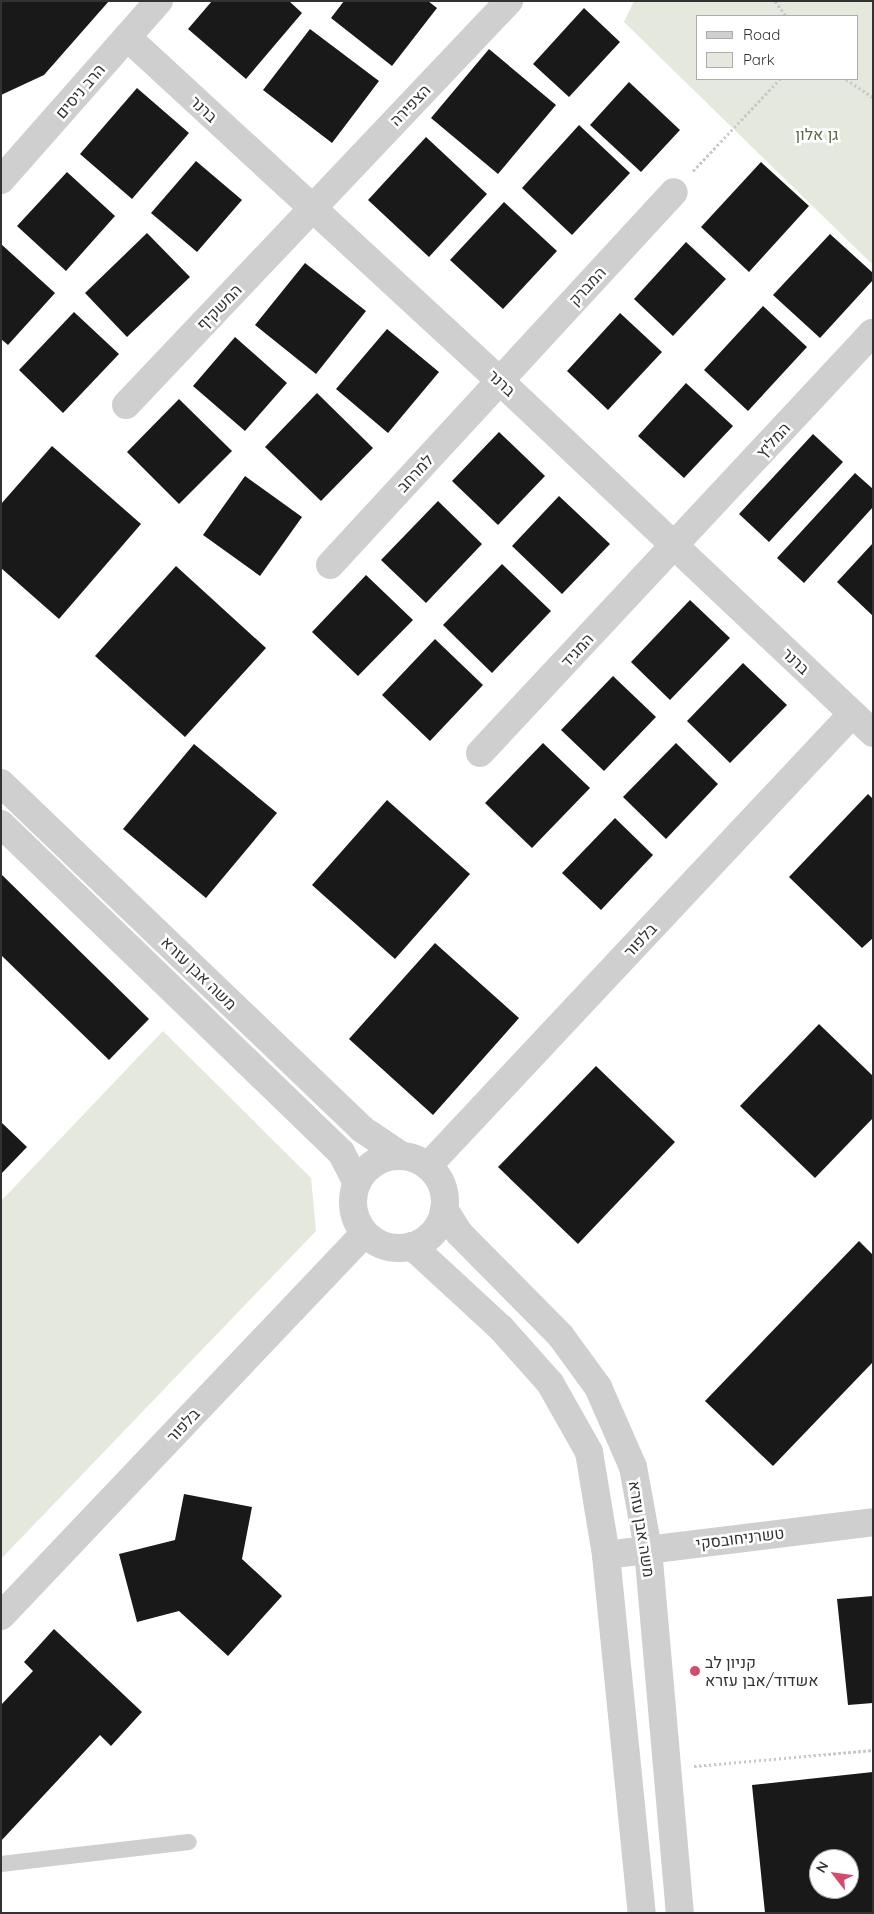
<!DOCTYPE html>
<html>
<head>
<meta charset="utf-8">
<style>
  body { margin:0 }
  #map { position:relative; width:874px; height:1914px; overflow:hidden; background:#fff; font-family:Quicksand,Heebo,sans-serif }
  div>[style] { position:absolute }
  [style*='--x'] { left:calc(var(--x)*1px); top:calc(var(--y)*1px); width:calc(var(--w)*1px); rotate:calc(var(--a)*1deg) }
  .green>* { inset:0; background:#e4e8dd }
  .building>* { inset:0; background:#191919 }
  .path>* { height:3px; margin-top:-1.5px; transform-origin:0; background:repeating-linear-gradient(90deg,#c9c9c9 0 2.5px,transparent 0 5px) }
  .service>* { height:16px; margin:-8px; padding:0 8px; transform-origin:8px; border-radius:8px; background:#cfcfcf }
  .minor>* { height:28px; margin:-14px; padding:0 14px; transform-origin:14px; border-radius:14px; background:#cfcfcf }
  .tertiary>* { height:28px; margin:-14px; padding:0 14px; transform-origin:14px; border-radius:14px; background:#cfcfcf }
  .tertiary>.ring { margin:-14px; padding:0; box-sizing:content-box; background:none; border:28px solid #cfcfcf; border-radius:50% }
  .dots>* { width:14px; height:14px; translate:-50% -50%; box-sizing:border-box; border:2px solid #fff; border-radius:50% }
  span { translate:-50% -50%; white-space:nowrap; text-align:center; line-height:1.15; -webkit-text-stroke:5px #fff; paint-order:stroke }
  .street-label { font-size:16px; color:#323232 }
  .park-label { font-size:16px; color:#5d6a43 }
  .poi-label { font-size:16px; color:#323232 }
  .left { translate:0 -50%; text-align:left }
  .frame { position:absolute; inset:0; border:2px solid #323232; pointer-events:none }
  .legend { position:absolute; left:696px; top:15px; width:162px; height:65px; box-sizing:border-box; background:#fff; border:1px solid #adadad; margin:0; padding:6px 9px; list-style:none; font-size:15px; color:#323232 }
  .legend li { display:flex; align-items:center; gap:10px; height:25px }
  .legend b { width:25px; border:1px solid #adadad }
  .north { position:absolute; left:809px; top:1849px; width:50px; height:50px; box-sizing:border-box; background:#fff; border:1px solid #adadad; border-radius:50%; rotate:300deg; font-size:14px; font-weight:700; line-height:20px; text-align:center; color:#323232 }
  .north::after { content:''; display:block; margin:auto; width:18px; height:22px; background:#d5496c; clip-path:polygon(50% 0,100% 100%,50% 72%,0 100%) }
</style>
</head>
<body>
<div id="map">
  <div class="green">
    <i style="clip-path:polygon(evenodd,634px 1px,873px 1px,873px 265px,624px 22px,634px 1px,698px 16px,858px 16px,858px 79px,698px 79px,698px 16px)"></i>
    <i style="clip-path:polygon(163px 1031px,311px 1178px,316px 1231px,1px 1559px,1px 1201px)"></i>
  </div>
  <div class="building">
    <i style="clip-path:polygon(1px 1px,109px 1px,44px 75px,1px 95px)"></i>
    <i style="clip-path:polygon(212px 1px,289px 1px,302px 13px,246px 79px,188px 29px)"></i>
    <i style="clip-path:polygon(344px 1px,428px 1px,437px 8px,392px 66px,331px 18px)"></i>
    <i style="clip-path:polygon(584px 8px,620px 42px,569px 97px,533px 64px)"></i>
    <i style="clip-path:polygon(310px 29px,379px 81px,332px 143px,263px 90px)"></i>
    <i style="clip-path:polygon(489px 49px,556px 105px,498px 174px,431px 118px)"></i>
    <i style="clip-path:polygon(629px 82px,680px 130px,641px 172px,590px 125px)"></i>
    <i style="clip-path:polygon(137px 88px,189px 133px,132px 199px,80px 154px)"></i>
    <i style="clip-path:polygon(579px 125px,630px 173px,572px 235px,522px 188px)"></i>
    <i style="clip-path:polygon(426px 137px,487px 194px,429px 257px,368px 200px)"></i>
    <i style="clip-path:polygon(196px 161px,242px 200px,197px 252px,151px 213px)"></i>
    <i style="clip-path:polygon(761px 162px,809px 206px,749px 272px,701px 227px)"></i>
    <i style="clip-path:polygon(67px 172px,115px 216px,66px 271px,17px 226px)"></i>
    <i style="clip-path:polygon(504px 202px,557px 251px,503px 309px,450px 260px)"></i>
    <i style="clip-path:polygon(147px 233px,190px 277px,127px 337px,85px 293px)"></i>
    <i style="clip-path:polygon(830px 234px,873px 273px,873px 280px,820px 338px,773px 295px)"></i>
    <i style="clip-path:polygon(686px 242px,726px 279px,673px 336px,634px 299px)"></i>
    <i style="clip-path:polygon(1px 244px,55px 293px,8px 345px,1px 339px)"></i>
    <i style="clip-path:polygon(305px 263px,366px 311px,316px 374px,255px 325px)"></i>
    <i style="clip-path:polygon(763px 306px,807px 347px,748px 411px,704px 370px)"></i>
    <i style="clip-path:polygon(74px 312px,119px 354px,63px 413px,19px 370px)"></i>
    <i style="clip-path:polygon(620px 313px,662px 352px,608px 410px,567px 371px)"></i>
    <i style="clip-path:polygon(387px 329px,439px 372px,388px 433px,336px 389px)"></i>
    <i style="clip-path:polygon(235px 337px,287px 383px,245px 431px,193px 386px)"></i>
    <i style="clip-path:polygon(686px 383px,733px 426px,684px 478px,638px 436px)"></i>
    <i style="clip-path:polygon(317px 393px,373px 448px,321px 501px,265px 447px)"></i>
    <i style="clip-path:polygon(179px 399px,232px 451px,179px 504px,127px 452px)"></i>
    <i style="clip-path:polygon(499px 432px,545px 476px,498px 525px,452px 481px)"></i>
    <i style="clip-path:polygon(813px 434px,843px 462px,769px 542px,739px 514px)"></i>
    <i style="clip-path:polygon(52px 446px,141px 524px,59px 619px,1px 568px,1px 504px)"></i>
    <i style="clip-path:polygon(855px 473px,873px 489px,873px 507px,804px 583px,777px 558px)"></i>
    <i style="clip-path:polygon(245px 476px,302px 517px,260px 576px,203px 535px)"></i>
    <i style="clip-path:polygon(559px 496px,610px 544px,562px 594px,512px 546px)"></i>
    <i style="clip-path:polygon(438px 501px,482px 544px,426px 603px,381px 560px)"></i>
    <i style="clip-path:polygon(873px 543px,873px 616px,837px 582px)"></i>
    <i style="clip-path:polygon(502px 564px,551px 611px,492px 673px,443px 625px)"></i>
    <i style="clip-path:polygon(176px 566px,266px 648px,185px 737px,95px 656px)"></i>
    <i style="clip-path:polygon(366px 575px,413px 620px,358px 676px,312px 632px)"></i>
    <i style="clip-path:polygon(690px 600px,730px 638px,670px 700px,631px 662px)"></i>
    <i style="clip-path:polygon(435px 639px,483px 685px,430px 741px,382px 695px)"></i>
    <i style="clip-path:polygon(743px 663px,787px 705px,730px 763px,687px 721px)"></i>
    <i style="clip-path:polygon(613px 676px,656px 717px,604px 771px,561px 730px)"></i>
    <i style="clip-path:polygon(543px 743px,590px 788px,532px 848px,485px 803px)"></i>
    <i style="clip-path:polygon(676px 743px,718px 784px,666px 839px,623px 797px)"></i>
    <i style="clip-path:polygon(194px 744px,277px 813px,206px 898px,123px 829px)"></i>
    <i style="clip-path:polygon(868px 794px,873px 799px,873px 938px,862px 948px,789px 877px)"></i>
    <i style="clip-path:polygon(387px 800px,470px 874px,395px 959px,312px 885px)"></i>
    <i style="clip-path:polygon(615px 818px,653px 855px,601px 910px,562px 873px)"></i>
    <i style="clip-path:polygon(1px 874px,149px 1019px,109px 1060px,1px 955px)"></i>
    <i style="clip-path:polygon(435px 943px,519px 1018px,433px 1115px,349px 1039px)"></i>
    <i style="clip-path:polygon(819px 1024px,873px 1076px,873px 1118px,815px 1178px,740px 1106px)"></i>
    <i style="clip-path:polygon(596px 1066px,675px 1142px,578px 1244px,498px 1167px)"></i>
    <i style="clip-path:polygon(1px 1122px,27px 1147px,1px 1174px)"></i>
    <i style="clip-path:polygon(859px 1241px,873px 1255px,873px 1362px,773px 1466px,705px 1401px)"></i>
    <i style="clip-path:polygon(184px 1494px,252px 1507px,242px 1559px,282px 1596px,228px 1656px,179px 1611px,137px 1622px,119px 1554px,175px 1540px)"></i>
    <i style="clip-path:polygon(873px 1596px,873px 1703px,848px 1705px,837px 1599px)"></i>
    <i style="clip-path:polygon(54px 1629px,142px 1712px,111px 1746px,100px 1735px,1px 1841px,1px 1705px,33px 1671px,24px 1662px)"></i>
    <i style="clip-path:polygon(evenodd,873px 1772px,873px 1913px,765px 1913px,752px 1785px,873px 1772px,819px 1859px,849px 1859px,849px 1889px,819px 1889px,819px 1859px)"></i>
  </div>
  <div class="path">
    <i style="--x:775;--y:1;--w:19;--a:54"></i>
    <i style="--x:846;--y:79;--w:32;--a:34"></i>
    <i style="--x:693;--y:171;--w:127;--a:-46.6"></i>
    <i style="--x:694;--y:1766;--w:180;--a:-5.1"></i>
  </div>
  <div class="service">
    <i style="--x:1;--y:1864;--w:189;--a:-6.7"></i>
  </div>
  <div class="minor">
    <i style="--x:127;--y:37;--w:507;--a:42.68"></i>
    <i style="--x:500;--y:381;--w:513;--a:43.34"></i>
    <i style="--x:1;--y:180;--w:239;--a:-48.6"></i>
    <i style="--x:126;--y:405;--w:557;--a:-46.53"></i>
    <i style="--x:330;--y:565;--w:507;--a:-47.32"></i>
    <i style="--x:480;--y:753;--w:575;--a:-46.97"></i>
    <i style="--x:428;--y:1166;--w:620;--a:-46.83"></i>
    <i style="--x:606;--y:1555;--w:269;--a:-7"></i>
    <i style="--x:1;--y:1616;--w:528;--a:-46.46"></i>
  </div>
  <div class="tertiary">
    <i style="--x:1;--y:783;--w:500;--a:43.78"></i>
    <i style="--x:362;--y:1129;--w:48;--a:34"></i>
    <i style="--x:1;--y:824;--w:472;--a:44"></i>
    <i style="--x:341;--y:1152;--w:35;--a:63"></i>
    <i class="ring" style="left:353px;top:1156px;width:64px;height:64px"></i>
    <i style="--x:444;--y:1209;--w:28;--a:58"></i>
    <i style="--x:459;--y:1233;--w:144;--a:45.3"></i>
    <i style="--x:560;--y:1335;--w:64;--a:53.8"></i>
    <i style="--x:598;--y:1387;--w:87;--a:66.4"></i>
    <i style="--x:633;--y:1467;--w:83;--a:79.6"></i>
    <i style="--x:648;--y:1549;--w:365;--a:85"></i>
    <i style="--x:412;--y:1246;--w:121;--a:42.7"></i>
    <i style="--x:501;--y:1328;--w:74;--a:48.3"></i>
    <i style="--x:550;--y:1383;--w:79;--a:60.5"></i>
    <i style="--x:589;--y:1452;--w:104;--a:80.6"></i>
    <i style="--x:606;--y:1555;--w:360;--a:84.3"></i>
  </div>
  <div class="dots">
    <i style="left:695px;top:1671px;background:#d5496c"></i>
  </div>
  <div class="street-label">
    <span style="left:80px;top:91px;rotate:-49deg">הרב ניסים</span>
    <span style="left:410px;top:105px;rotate:-46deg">הצפירה</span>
    <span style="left:204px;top:109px;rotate:43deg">ברנר</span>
    <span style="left:587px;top:286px;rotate:-47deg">המברק</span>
    <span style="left:219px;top:307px;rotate:-46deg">המשקיף</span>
    <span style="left:502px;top:383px;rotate:43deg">ברנר</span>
    <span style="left:773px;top:440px;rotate:-47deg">המליץ</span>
    <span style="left:415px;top:473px;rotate:-47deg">למרחב</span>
    <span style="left:577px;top:650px;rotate:-47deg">המגיד</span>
    <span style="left:796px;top:661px;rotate:43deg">ברנר</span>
    <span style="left:640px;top:940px;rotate:-47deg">בלפור</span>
    <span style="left:199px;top:973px;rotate:44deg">משה אבן עזרא</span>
    <span style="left:183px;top:1425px;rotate:-47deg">בלפור</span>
    <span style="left:642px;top:1529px;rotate:81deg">משה אבן עזרא</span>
    <span style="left:740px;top:1538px;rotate:-7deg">טשרניחובסקי</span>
  </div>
  <div class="park-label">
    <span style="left:817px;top:134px">גן אלון</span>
  </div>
  <div class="poi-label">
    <span class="left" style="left:705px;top:1671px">קניון לב<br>אשדוד/אבן עזרא</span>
  </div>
  <div class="frame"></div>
  <ul class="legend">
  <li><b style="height:6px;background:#cfcfcf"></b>Road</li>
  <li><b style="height:14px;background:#e4e8dd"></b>Park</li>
  </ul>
  <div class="north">N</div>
</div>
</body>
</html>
